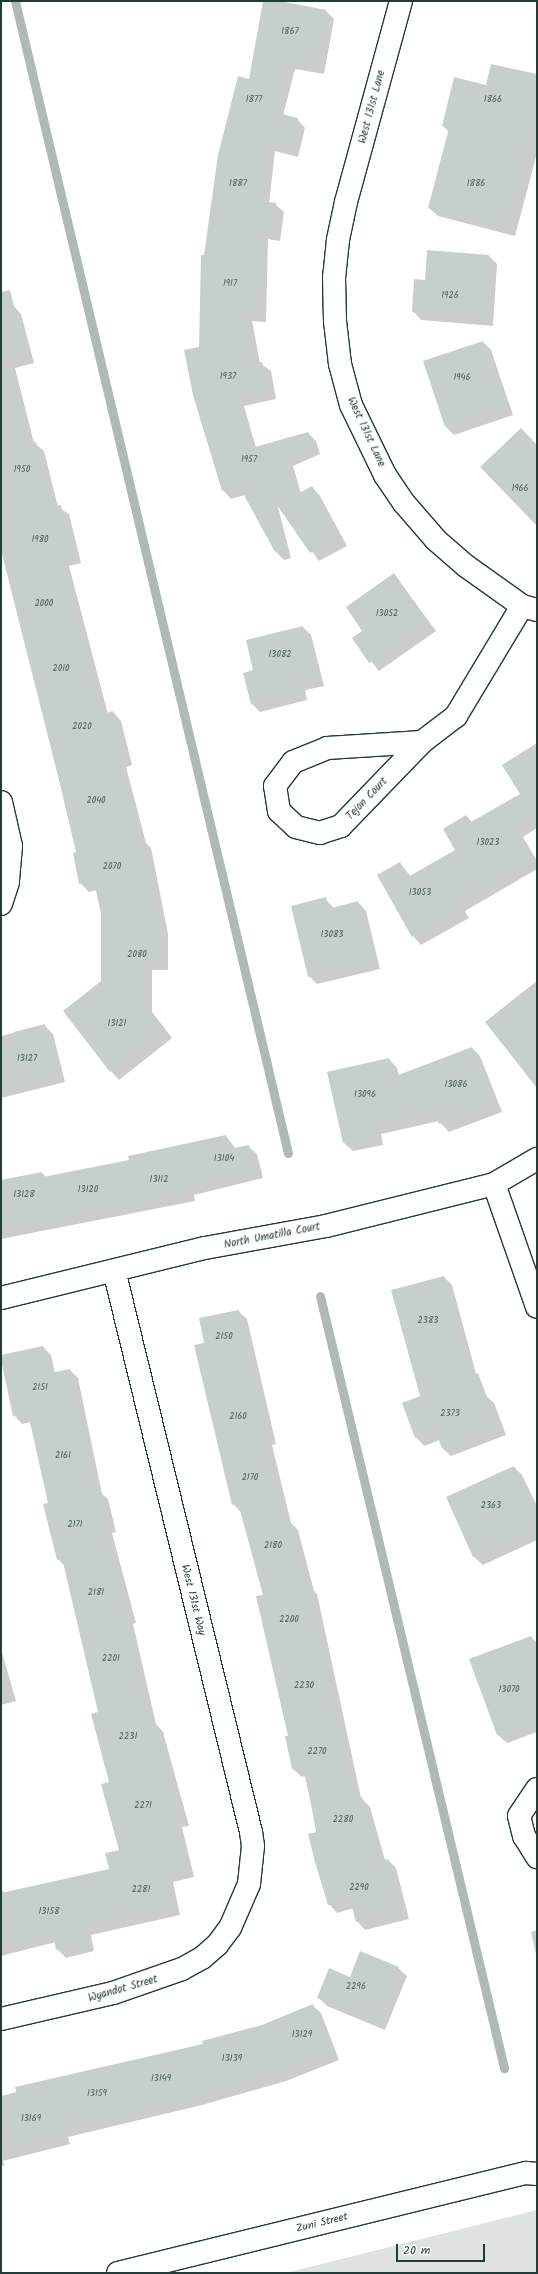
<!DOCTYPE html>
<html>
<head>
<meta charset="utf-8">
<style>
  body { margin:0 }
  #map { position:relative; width:538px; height:2274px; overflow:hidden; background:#fff; font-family:Kalam,sans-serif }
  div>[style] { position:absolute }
  .green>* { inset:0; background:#dee3e2 }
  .shadow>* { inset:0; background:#0003 }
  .stream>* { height:9px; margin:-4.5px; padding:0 4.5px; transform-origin:4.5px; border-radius:4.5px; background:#afbab7 }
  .building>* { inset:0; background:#c7cfcc }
  .roads { filter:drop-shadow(1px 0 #1f3d34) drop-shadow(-1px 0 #1f3d34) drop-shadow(0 1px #1f3d34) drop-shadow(0 -1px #1f3d34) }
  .minor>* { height:22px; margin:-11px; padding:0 11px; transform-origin:11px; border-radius:11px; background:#fff }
  .major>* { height:22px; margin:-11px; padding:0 11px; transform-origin:11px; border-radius:11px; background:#fff }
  span { translate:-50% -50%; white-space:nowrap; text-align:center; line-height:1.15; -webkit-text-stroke:4px #fff; paint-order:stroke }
  .number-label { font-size:9px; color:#49625a }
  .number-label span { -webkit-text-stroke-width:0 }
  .street-label { font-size:11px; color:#1f3d34 }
  .frame { position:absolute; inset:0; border:2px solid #1f3d34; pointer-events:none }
  .scale { position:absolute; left:396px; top:2244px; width:89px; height:18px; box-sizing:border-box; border:2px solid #1f3d34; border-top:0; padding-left:5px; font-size:12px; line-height:14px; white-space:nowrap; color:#1f3d34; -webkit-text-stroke:3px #fff; paint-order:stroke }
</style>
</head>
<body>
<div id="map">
  <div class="green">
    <div style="clip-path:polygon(537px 2210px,537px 2273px,286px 2273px)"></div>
  </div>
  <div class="shadow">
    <div style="clip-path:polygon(264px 1px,326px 11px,334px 19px,324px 74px,295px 69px,283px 116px,297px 119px,305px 128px,298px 157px,275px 151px,269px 203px,275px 204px,284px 212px,280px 241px,268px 239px,266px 322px,252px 321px,260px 363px,271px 371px,276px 399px,244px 406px,256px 448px,308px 433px,316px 441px,320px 454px,293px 466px,301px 493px,312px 487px,320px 496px,347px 546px,319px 561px,277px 503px,291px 558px,284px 560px,276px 552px,245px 495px,231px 499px,223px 490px,200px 348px,205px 256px,250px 80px)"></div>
    <div style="clip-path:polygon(537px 75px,537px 153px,515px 236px,438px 216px,429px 208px,449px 132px,443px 126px,487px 86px)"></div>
    <div style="clip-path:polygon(428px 251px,489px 256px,497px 264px,493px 326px,421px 320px,413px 311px,426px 281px)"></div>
    <div style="clip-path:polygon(13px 305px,21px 314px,34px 363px,15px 368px,34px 443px,44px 451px,58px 507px,69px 514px,81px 563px,69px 566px,108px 714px,113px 712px,121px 721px,132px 765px,126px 767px,146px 843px,151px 848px,168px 934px,168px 970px,152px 970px,152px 1012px,172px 1038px,119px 1080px,111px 1071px,102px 914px,97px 890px,89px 892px,80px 883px,77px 853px,1px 540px,1px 308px)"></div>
    <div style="clip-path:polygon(483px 342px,491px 350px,513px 415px,454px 435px,446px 427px)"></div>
    <div style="clip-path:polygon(394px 574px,436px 631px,379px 671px,353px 638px,363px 631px)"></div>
    <div style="clip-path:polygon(303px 627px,311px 635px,324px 686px,305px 690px,307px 700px,260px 712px,252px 704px,255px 671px)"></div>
    <div style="clip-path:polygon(537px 744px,537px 828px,523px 837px,537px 861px,537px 869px,465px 911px,469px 918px,421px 945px,413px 936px,400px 863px,411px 877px,457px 851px,466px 816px,473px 823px,522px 794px)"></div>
    <div style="clip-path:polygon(325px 899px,334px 908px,358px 902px,366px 911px,380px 969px,317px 984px,309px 976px)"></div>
    <div style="clip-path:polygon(44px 1025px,53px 1034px,65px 1082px,1px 1098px,1px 1036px)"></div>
    <div style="clip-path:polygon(472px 1048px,480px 1056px,502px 1112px,449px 1132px,439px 1121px,381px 1134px,383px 1145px,353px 1151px,344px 1143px,328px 1072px,389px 1059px,397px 1068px,399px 1076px)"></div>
    <div style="clip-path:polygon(226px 1136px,236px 1149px,248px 1146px,257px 1154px,263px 1178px,194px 1195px,195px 1201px,1px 1239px,1px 1181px,42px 1173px,47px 1178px,131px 1161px)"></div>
    <div style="clip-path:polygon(444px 1277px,452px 1285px,478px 1381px,485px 1395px,494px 1403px,506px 1435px,451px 1456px,442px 1448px,440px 1440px,424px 1446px,416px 1437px,421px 1396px)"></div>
    <div style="clip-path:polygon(238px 1311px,247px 1319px,276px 1444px,272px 1445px,291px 1523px,298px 1530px,314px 1591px,317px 1594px,361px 1798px,370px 1807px,385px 1860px,388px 1860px,396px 1868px,409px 1919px,365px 1930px,357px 1921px,354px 1908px,337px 1913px,329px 1904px,306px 1776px,302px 1777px,293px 1769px,286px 1737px,289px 1736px,264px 1595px,242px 1513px,233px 1504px,205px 1344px)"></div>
    <div style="clip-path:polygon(43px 1347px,51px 1355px,55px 1373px,70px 1370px,78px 1378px,102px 1494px,108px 1499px,116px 1532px,112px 1533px,136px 1623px,133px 1624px,156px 1724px,163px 1732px,189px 1826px,182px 1827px,194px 1877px,173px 1882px,180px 1915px,91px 1935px,94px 1951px,66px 1958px,57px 1949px,56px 1942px,1px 1956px,1px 1890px,5px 1893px,110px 1870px,120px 1851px,99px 1713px,65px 1566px,58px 1559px,49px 1503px,31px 1422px,22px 1424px,14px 1415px,1px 1356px)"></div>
    <div style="clip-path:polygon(514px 1467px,522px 1475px,537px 1506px,537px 1540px,483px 1565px,474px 1557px,447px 1498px)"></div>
    <div style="clip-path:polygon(531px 1637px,537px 1643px,537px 1732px,507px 1743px,498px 1735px,471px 1659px)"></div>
    <div style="clip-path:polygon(1px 1649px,16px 1701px,1px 1705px)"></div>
    <div style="clip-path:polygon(537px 1930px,537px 1959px,531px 1932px)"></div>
    <div style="clip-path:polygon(398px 1968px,407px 1976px,385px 2030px,327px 2006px,318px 1997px,350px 1978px)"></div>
    <div style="clip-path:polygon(312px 2005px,321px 2013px,339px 2060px,286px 2081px,202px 2105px,68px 2137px,70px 2144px,3px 2161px,4px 2166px,1px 2166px,1px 2096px,204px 2044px,262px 2026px)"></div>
  </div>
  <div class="stream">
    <div style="left:15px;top:1px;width:1184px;rotate:76.67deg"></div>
    <div style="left:320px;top:1296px;width:794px;rotate:76.59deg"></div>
  </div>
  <div class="building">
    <div style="clip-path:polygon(263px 1px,280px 1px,326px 10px,316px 67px,286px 61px,274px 112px,298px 118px,289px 149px,267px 143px,260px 201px,276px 203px,272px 233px,260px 231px,258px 314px,244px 313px,254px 364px,262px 362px,268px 391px,236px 398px,251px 448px,308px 432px,313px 445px,285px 458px,296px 495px,312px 486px,339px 537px,310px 553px,268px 492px,283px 549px,275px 552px,239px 486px,222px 491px,193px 395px,184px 350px,199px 347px,201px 255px,204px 255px,218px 155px,238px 76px,249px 79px)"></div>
    <div style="clip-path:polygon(491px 64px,537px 74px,537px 110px,507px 228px,428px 208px,449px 128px,442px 126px,454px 77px,486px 85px)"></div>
    <div style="clip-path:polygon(427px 250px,489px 255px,485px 318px,412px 312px,414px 279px,425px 280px)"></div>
    <div style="clip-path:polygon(10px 290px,26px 354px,1px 361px,1px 292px)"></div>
    <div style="clip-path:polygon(483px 341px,505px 407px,445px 427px,423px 361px)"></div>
    <div style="clip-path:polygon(10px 369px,28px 443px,36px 442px,53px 507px,61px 505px,73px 555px,61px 557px,103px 714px,113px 711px,124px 757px,118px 758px,139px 839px,142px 838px,160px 925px,160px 962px,144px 962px,144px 1003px,165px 1029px,110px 1072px,63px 1011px,101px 981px,101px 914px,94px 881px,79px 884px,73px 853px,76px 852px,61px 788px,1px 550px,1px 370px)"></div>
    <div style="clip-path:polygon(521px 428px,537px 445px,537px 526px,480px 467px)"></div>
    <div style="clip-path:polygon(394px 573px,428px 622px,369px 663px,352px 638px,362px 631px,346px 607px)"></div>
    <div style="clip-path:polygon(303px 626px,316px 677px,297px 682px,299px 692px,251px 704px,243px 673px,253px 670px,246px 640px)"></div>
    <div style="clip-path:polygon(537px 743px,537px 819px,535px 816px,515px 828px,533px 858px,458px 903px,461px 909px,412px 937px,377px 875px,400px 862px,408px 877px,455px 850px,443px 829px,466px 815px,471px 822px,520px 794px,502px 765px)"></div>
    <div style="clip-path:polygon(326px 897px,328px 909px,358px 901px,373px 960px,308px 977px,291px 906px)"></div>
    <div style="clip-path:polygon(537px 981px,537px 1088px,485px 1022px)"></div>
    <div style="clip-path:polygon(45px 1024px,57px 1074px,4px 1087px,1px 1073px,1px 1044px,17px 1040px,14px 1032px)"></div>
    <div style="clip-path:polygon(472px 1047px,494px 1103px,439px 1124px,435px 1112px,373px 1125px,375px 1137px,343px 1143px,327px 1072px,389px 1058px,393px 1077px)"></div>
    <div style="clip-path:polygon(226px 1135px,230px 1149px,249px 1145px,255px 1169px,186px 1186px,187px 1193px,5px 1229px,1px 1210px,1px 1180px,42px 1172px,43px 1177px,129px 1160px,128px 1156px)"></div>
    <div style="clip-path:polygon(444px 1276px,471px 1376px,478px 1373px,498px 1426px,442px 1448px,435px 1430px,415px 1438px,402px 1403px,420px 1396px,391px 1290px)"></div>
    <div style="clip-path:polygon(239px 1310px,268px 1436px,264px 1437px,284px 1522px,289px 1521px,307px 1585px,309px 1585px,355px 1799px,362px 1797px,380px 1861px,388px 1859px,402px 1910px,356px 1922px,350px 1899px,328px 1905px,315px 1862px,308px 1834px,317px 1832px,303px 1767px,292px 1769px,285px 1736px,288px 1736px,256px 1596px,263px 1595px,238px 1503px,232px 1505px,194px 1345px,204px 1343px,199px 1318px)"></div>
    <div style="clip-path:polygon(43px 1346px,49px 1373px,70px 1369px,96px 1491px,100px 1490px,108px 1524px,105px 1525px,128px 1615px,126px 1616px,150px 1724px,155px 1722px,181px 1817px,174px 1819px,186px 1869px,165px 1873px,172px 1906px,83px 1927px,86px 1943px,56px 1950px,53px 1933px,1px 1945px,1px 1893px,109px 1869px,105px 1853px,119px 1850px,101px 1784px,109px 1782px,91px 1714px,98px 1712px,62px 1558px,57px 1560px,43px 1504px,48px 1503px,28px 1413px,13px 1416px,1px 1360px,1px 1355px)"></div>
    <div style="clip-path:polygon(514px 1466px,537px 1514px,528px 1519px,533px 1530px,473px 1557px,446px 1497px)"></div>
    <div style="clip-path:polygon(531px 1636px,537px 1652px,537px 1721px,497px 1735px,469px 1659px)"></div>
    <div style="clip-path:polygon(360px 1951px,399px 1967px,377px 2022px,317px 1998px,329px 1968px,350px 1977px)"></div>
    <div style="clip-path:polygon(313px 2004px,332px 2051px,277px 2073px,194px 2097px,60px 2129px,62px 2135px,12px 2148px,1px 2099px,17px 2095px,15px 2087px,203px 2044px,202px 2041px,262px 2025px)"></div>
  </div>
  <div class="roads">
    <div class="minor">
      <div style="left:401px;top:1px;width:208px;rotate:105.3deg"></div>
      <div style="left:346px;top:202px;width:39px;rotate:102deg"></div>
      <div style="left:338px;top:240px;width:37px;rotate:96deg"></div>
      <div style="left:334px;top:277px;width:44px;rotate:88.7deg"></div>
      <div style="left:335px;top:321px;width:43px;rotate:83.4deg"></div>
      <div style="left:340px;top:364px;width:42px;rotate:75deg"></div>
      <div style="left:351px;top:405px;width:78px;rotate:64.1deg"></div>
      <div style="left:385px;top:475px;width:34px;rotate:56deg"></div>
      <div style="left:404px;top:503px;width:49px;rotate:49.1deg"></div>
      <div style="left:436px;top:540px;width:40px;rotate:41deg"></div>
      <div style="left:466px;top:566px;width:69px;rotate:35.5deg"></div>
      <div style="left:522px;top:606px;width:16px;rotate:15deg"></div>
      <div style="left:422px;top:742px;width:117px;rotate:134deg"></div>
      <div style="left:341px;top:826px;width:22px;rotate:162deg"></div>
      <div style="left:320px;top:833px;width:25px;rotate:-166deg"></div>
      <div style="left:296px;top:827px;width:23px;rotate:-137deg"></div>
      <div style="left:279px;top:811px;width:25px;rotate:-99deg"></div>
      <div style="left:275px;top:786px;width:30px;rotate:-53deg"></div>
      <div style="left:293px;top:762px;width:37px;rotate:-22deg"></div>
      <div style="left:327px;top:748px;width:95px;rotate:-3.6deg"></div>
      <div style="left:422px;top:742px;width:43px;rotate:-37.4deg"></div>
      <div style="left:456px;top:716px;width:128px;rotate:-59deg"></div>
      <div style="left:1px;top:802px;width:45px;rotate:77.2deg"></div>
      <div style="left:11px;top:846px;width:36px;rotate:95deg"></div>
      <div style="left:8px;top:882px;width:23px;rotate:108deg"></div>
      <div style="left:494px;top:1184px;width:130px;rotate:70.7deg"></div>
      <div style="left:1px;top:1298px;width:210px;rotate:-13.8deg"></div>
      <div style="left:205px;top:1248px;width:123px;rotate:-10.3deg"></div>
      <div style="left:326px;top:1226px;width:173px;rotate:-14deg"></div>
      <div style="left:494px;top:1184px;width:50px;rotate:-30.2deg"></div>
      <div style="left:537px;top:1789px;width:32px;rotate:124deg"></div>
      <div style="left:519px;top:1816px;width:21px;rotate:76deg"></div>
      <div style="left:524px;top:1836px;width:25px;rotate:58deg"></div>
      <div style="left:1px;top:2019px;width:115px;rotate:-13.1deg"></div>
      <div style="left:113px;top:1993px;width:73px;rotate:-19.2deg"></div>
      <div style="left:182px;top:1969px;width:23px;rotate:-29deg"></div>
      <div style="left:202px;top:1958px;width:20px;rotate:-41deg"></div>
      <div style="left:217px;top:1945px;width:21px;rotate:-53deg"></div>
      <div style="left:230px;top:1928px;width:48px;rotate:-66.6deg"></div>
      <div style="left:249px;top:1884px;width:38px;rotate:-84deg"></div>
      <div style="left:253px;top:1846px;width:14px;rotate:-98deg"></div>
      <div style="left:251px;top:1832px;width:578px;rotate:-103.7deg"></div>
    </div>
    <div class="major">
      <div style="left:118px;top:2273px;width:420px;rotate:-13.8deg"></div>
      <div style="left:526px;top:2173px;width:11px;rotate:5deg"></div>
    </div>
  </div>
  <div class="number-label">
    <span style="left:290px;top:32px">1867</span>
    <span style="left:254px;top:100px">1877</span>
    <span style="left:493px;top:100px">1866</span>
    <span style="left:238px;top:184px">1887</span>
    <span style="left:476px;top:184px">1886</span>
    <span style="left:230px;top:284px">1917</span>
    <span style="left:450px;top:296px">1926</span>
    <span style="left:228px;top:377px">1937</span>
    <span style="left:462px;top:378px">1946</span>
    <span style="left:249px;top:460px">1957</span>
    <span style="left:22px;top:470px">1950</span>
    <span style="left:520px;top:489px">1966</span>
    <span style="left:40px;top:540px">1980</span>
    <span style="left:44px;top:604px">2000</span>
    <span style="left:387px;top:614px">13052</span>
    <span style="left:280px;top:655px">13082</span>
    <span style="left:61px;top:669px">2010</span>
    <span style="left:82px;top:727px">2020</span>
    <span style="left:96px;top:801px">2040</span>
    <span style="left:488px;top:843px">13023</span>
    <span style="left:112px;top:867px">2070</span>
    <span style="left:420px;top:893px">13053</span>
    <span style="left:332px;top:935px">13083</span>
    <span style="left:137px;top:955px">2080</span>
    <span style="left:117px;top:1024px">13121</span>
    <span style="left:27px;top:1059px">13127</span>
    <span style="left:456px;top:1085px">13086</span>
    <span style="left:365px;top:1095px">13096</span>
    <span style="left:224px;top:1159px">13104</span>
    <span style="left:159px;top:1180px">13112</span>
    <span style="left:88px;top:1190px">13120</span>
    <span style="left:24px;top:1195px">13128</span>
    <span style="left:428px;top:1321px">2383</span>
    <span style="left:224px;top:1337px">2150</span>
    <span style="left:40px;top:1388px">2151</span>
    <span style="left:450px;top:1414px">2373</span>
    <span style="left:238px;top:1417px">2160</span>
    <span style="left:63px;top:1456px">2161</span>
    <span style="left:250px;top:1478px">2170</span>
    <span style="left:491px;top:1506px">2363</span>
    <span style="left:75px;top:1525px">2171</span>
    <span style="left:273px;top:1546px">2180</span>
    <span style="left:96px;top:1593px">2181</span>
    <span style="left:289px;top:1620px">2200</span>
    <span style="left:111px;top:1659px">2201</span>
    <span style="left:304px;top:1686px">2230</span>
    <span style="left:509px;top:1690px">13070</span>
    <span style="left:128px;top:1737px">2231</span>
    <span style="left:317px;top:1752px">2270</span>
    <span style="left:143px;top:1806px">2271</span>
    <span style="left:343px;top:1820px">2280</span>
    <span style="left:359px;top:1888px">2290</span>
    <span style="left:141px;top:1890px">2281</span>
    <span style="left:49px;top:1912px">13158</span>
    <span style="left:356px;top:1987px">2296</span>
    <span style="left:302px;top:2035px">13129</span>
    <span style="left:232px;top:2059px">13139</span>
    <span style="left:161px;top:2079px">13149</span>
    <span style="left:97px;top:2094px">13159</span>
    <span style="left:31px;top:2119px">13169</span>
  </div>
  <div class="street-label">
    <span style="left:372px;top:107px;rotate:-75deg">West 131st Lane</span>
    <span style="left:366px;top:432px;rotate:65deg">West 131st Lane</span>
    <span style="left:367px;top:799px;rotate:-46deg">Tejon Court</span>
    <span style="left:272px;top:1236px;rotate:-11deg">North Umatilla Court</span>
    <span style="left:193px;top:1600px;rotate:76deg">West 131st Way</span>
    <span style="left:123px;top:1989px;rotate:-16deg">Wyandot Street</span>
    <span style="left:322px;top:2223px;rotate:-14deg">Zuni Street</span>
  </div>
  <div class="frame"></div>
  <div class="scale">20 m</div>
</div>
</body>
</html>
